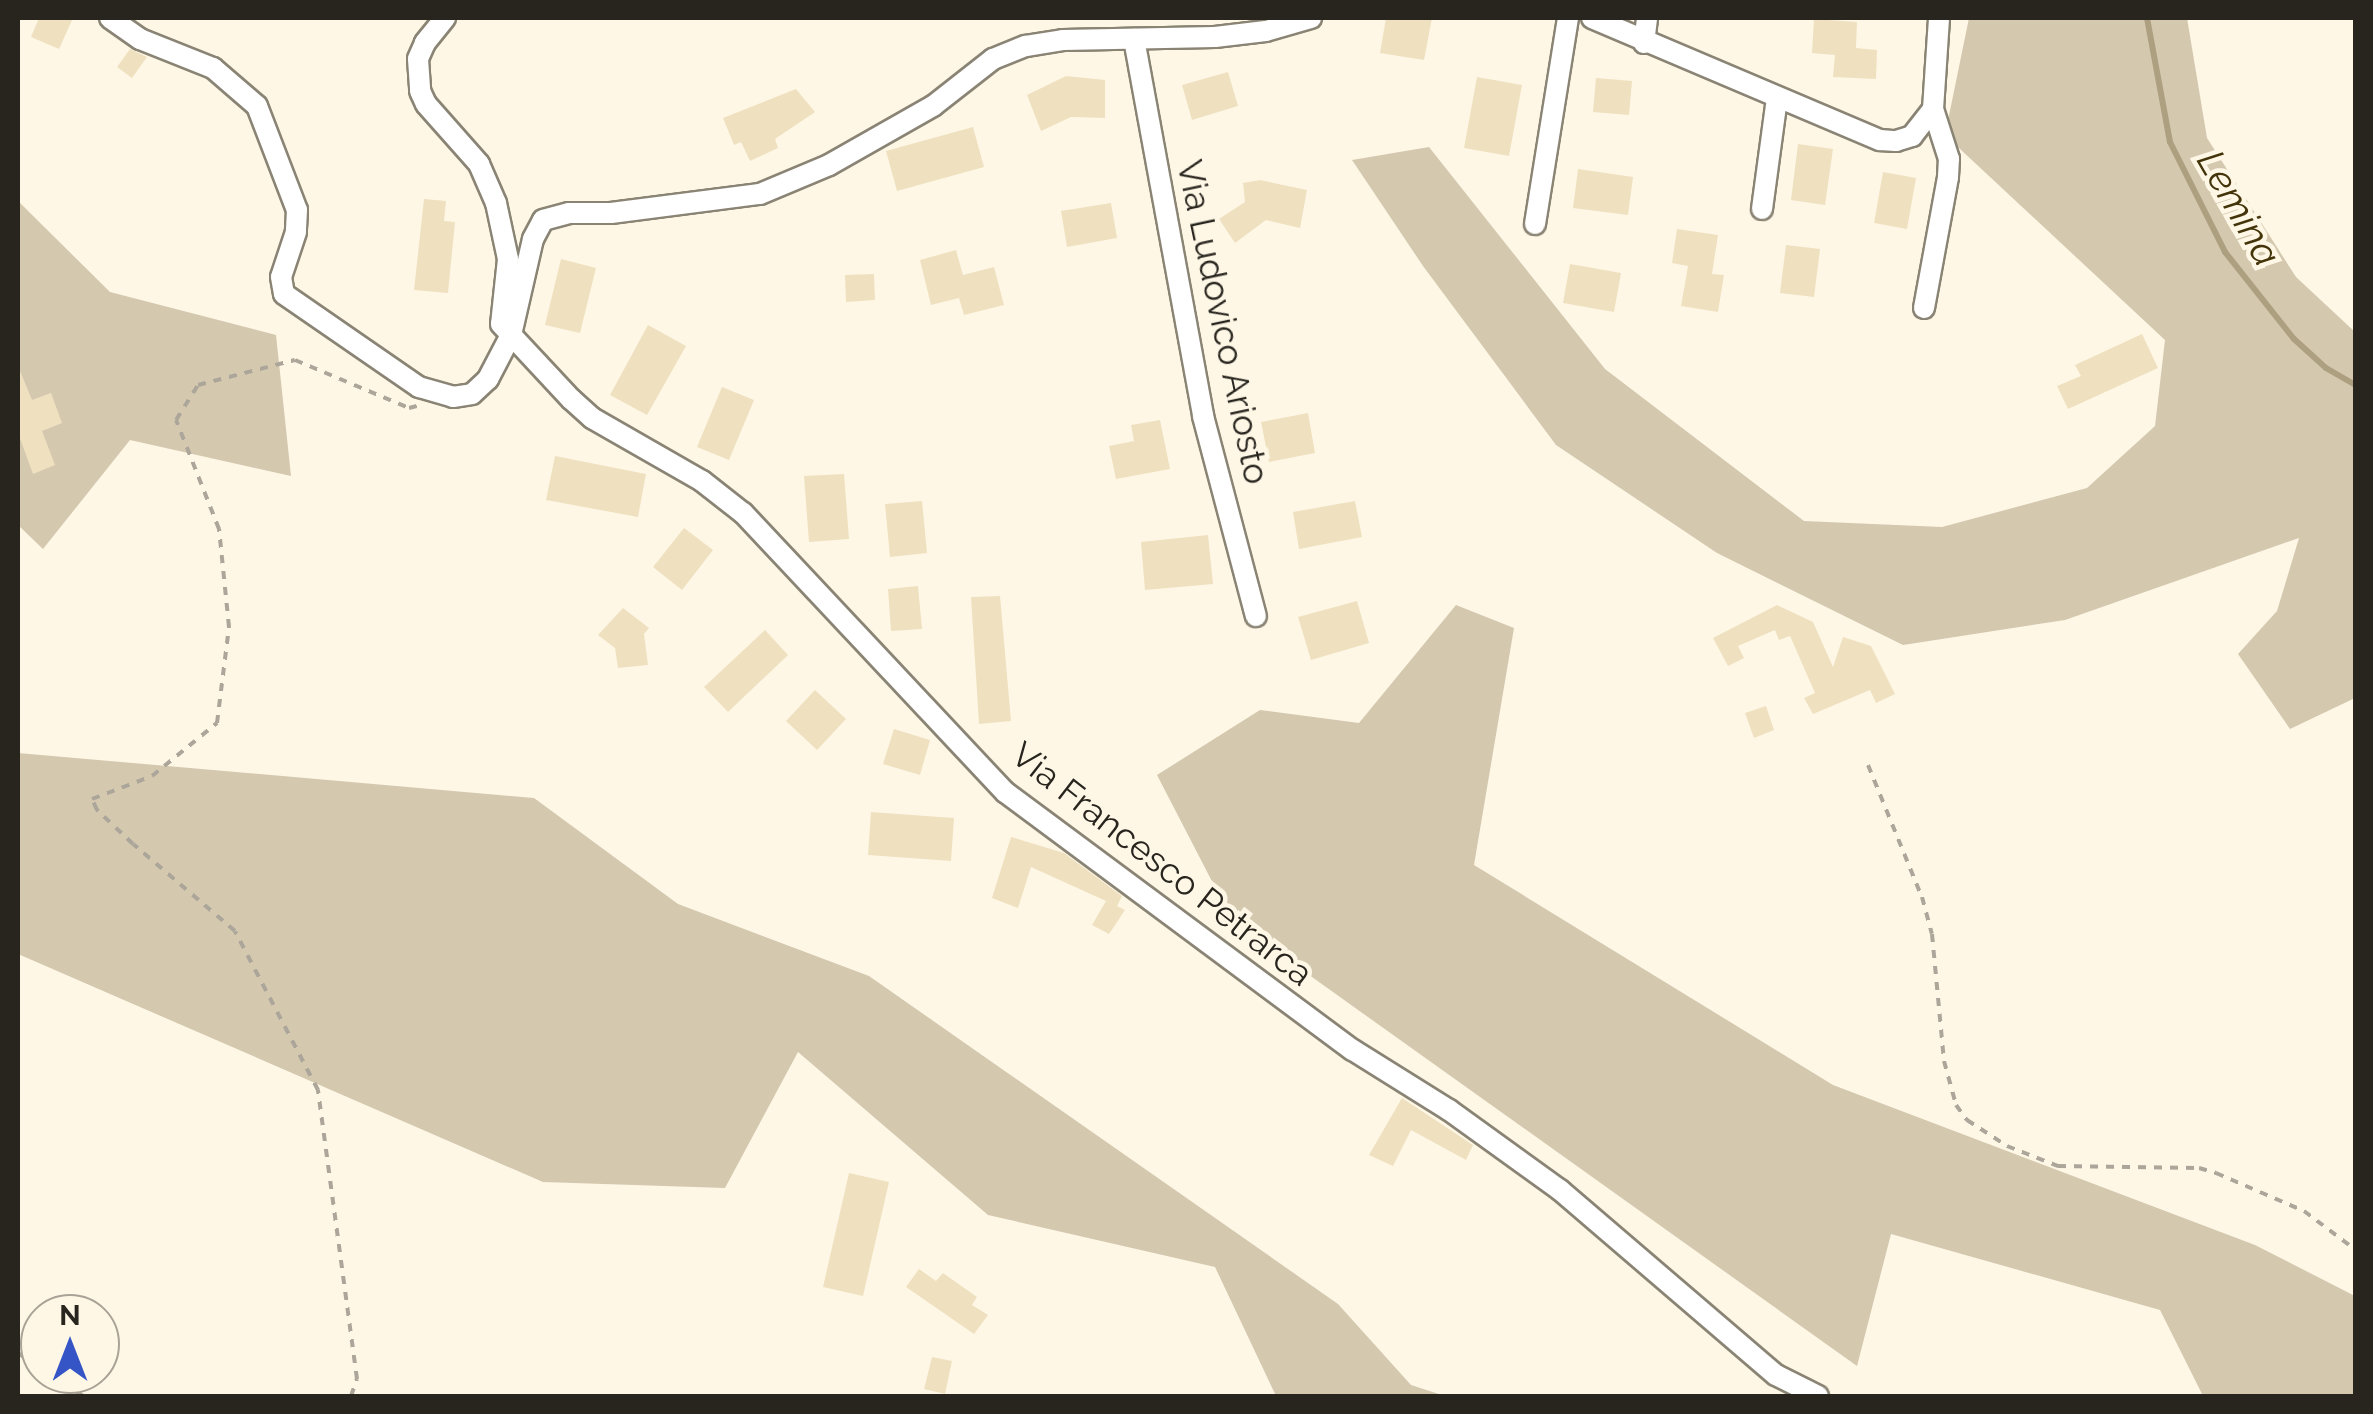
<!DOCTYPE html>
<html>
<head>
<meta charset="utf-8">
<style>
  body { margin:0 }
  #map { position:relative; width:2373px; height:1414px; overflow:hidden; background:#fef7e6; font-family:Raleway,sans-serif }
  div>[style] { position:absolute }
  .green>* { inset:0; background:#d4c8af }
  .stream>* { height:6px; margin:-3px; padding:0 3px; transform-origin:3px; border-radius:3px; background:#ada080 }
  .building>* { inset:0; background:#efe1c0 }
  .path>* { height:4px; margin-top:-2px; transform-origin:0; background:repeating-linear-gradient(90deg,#aca69a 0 8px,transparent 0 16px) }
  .roads { filter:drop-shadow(2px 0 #8a8475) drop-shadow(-2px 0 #8a8475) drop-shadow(0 2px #8a8475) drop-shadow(0 -2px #8a8475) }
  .minor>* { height:20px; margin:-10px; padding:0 10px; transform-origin:10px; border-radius:10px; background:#fff }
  span { translate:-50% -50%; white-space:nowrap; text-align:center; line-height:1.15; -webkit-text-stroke:9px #fef7e6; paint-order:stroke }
  .street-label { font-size:35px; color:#28251f }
  .water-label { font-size:38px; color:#433409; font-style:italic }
  .frame { position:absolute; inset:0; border:20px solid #28251f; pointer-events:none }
  .north { position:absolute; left:20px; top:1294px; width:100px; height:100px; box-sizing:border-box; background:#fef7e6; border:2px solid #a8a396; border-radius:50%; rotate:0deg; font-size:28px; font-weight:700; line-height:40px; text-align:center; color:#28251f }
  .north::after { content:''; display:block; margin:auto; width:35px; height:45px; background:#3555c6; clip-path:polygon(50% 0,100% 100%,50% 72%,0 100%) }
</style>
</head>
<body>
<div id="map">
  <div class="green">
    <div style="clip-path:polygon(1969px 18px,2187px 18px,2207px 138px,2296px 277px,2355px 332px,2355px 698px,2290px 729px,2238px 654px,2277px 611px,2299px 538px,2065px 620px,1903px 645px,1717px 553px,1556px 445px,1423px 266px,1352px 160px,1429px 147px,1605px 369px,1804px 521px,1942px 527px,2087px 488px,2155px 426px,2165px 340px,1945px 135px)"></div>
    <div style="clip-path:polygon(18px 201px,110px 292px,276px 335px,291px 476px,130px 440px,43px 549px,18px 525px)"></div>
    <div style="clip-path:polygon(1456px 605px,1514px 628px,1474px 865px,1833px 1085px,2255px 1245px,2355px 1296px,2355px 1396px,2203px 1396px,2160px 1310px,1891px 1234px,1857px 1366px,1232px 920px,1157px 775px,1260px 710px,1359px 723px)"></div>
    <div style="clip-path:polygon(18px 753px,534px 798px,678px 904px,869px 976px,1338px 1304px,1411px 1385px,1445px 1396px,1276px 1396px,1215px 1267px,988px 1215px,798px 1052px,725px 1188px,543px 1182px,18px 954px)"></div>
  </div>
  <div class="stream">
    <div style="left:2147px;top:18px;width:126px;rotate:79.5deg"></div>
    <div style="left:2170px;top:142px;width:123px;rotate:63.4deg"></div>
    <div style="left:2225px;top:252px;width:111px;rotate:51.6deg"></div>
    <div style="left:2294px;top:339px;width:43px;rotate:42.2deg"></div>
    <div style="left:2326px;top:368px;width:34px;rotate:30deg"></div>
  </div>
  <div class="building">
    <div style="clip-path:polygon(39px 18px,73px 18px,59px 49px,31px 37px)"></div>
    <div style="clip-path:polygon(1386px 18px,1432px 18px,1424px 60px,1380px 53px)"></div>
    <div style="clip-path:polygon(1814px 19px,1857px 22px,1856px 48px,1877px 50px,1876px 79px,1833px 77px,1835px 55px,1812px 53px)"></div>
    <div style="clip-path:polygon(130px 49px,147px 57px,132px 78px,117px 67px)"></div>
    <div style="clip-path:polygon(1228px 72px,1238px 106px,1192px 120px,1182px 85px)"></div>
    <div style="clip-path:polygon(1066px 76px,1105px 80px,1105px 118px,1071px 117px,1041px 131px,1027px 95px)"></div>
    <div style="clip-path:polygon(1477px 77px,1522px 85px,1509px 156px,1464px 148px)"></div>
    <div style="clip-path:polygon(1596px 78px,1632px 81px,1629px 115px,1593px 112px)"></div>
    <div style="clip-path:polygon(796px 89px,815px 112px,775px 139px,778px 148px,750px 161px,741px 142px,734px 145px,723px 118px)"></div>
    <div style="clip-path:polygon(973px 127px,984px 167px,897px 191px,886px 151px)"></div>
    <div style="clip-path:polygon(1798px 144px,1833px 149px,1825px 205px,1791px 200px)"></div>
    <div style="clip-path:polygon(1578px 169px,1633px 177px,1628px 215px,1573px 208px)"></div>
    <div style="clip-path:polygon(1883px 172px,1916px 178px,1907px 229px,1874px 223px)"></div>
    <div style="clip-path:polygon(1260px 180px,1307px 190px,1300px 228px,1266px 220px,1235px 243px,1219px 219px,1245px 202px,1243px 183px)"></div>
    <div style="clip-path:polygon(424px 199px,446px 201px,444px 221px,455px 222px,448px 293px,414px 290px)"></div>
    <div style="clip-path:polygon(1111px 203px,1117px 238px,1067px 247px,1061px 211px)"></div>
    <div style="clip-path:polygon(1677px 229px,1718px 235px,1712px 274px,1724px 275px,1718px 312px,1681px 306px,1688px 266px,1672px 263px)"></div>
    <div style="clip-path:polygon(1786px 245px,1820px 249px,1814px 297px,1780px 293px)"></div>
    <div style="clip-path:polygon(956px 250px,963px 275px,994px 267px,1004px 305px,964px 315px,959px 298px,931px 305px,920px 260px)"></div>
    <div style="clip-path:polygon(561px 259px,596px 268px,580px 333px,545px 325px)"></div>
    <div style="clip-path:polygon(1570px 264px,1621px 273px,1614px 312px,1563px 303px)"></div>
    <div style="clip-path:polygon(874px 274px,875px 300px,846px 302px,845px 275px)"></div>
    <div style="clip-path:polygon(648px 325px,686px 346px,647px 415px,610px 395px)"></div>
    <div style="clip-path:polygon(2142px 334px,2158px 368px,2068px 409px,2057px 386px,2081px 376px,2075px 365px)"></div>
    <div style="clip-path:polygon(18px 366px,32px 400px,51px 393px,62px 423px,42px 431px,55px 465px,33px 474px,18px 433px)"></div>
    <div style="clip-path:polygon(722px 387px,754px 400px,729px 460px,697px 447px)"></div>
    <div style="clip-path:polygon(1308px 413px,1315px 453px,1269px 462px,1261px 422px)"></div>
    <div style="clip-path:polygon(1160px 420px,1170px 469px,1116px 479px,1109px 446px,1134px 441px,1131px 425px)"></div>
    <div style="clip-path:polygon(555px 456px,646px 474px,638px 517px,546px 500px)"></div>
    <div style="clip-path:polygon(844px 474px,849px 539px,809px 542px,804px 476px)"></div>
    <div style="clip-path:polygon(922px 501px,927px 553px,890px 557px,885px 504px)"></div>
    <div style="clip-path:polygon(1355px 501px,1362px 537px,1299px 549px,1293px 512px)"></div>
    <div style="clip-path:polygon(684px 528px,713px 550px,682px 590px,653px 567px)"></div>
    <div style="clip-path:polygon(1208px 535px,1213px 584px,1145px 590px,1141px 542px)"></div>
    <div style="clip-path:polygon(918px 586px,922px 629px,891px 631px,888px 589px)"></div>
    <div style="clip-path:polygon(1000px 596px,1011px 721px,979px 724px,971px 597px)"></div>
    <div style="clip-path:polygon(1357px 601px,1369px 643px,1311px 660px,1298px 617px)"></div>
    <div style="clip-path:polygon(1777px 605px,1813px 622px,1833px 667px,1843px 637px,1871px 646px,1895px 694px,1876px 703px,1870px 690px,1813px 714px,1804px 698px,1815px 693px,1790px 636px,1779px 640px,1775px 630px,1738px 646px,1744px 658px,1728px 666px,1713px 638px)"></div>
    <div style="clip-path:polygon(623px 608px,649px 628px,644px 634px,648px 665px,618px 668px,615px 648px,598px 635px)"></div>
    <div style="clip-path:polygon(765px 630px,788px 655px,728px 712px,704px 687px)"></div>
    <div style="clip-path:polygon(815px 690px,846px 719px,817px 750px,786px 721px)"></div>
    <div style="clip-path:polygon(1766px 706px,1774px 730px,1754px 738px,1745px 713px)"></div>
    <div style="clip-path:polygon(894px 729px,930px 740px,920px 775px,883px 764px)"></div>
    <div style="clip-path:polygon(871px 812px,954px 818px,951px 861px,868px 855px)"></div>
    <div style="clip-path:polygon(1011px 837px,1064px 853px,1122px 896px,1117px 906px,1125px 910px,1109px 934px,1092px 925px,1106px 901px,1031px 867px,1018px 908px,992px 898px)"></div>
    <div style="clip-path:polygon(1402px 1098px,1473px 1145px,1466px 1160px,1411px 1130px,1393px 1166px,1369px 1155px)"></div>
    <div style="clip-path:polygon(849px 1173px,889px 1182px,863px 1296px,823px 1287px)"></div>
    <div style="clip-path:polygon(919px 1269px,936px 1281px,943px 1273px,977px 1297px,972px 1305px,988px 1315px,974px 1334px,906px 1287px)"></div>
    <div style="clip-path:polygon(932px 1357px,952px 1361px,945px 1394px,924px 1389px)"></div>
  </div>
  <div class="path">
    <div style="left:1868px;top:765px;width:143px;rotate:67.8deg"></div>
    <div style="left:1922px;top:897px;width:38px;rotate:75deg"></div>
    <div style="left:1932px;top:934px;width:128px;rotate:84.6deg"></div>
    <div style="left:1944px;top:1061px;width:46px;rotate:74.7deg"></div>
    <div style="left:1956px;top:1105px;width:19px;rotate:54deg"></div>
    <div style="left:1967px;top:1120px;width:48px;rotate:33deg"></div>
    <div style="left:2007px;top:1146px;width:55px;rotate:21.4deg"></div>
    <div style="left:2058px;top:1166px;width:141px;rotate:0.8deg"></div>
    <div style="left:2199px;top:1168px;width:18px;rotate:16deg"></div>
    <div style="left:2216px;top:1173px;width:96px;rotate:23.4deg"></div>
    <div style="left:2304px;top:1211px;width:65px;rotate:36.9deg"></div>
    <div style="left:18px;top:1353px;width:27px;rotate:34deg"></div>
    <div style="left:49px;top:1374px;width:40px;rotate:32.9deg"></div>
    <div style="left:351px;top:1396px;width:18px;rotate:-71deg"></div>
    <div style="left:357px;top:1379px;width:292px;rotate:-97.7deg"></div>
    <div style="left:318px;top:1090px;width:179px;rotate:-117.6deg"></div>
    <div style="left:235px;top:931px;width:134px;rotate:-139.5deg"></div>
    <div style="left:133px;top:844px;width:50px;rotate:-136.6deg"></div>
    <div style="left:97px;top:810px;width:12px;rotate:-114deg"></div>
    <div style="left:92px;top:799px;width:64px;rotate:-21deg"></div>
    <div style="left:152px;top:776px;width:84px;rotate:-39.2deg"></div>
    <div style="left:217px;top:723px;width:97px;rotate:-82.9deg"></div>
    <div style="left:229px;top:627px;width:99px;rotate:-95.8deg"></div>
    <div style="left:219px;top:529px;width:117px;rotate:-111.5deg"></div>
    <div style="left:176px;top:420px;width:41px;rotate:-57.8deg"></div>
    <div style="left:198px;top:385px;width:100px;rotate:-14.5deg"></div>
    <div style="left:295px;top:360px;width:124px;rotate:22.8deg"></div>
    <div style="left:409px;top:408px;width:8px;rotate:-14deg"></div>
  </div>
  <div class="roads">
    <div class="minor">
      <div style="left:110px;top:18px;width:37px;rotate:35deg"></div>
      <div style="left:140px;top:39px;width:79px;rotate:21.7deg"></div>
      <div style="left:213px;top:68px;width:58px;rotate:40.8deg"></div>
      <div style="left:257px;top:106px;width:111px;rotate:69deg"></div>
      <div style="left:297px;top:210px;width:22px;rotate:93deg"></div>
      <div style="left:296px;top:232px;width:47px;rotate:108.4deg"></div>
      <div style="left:281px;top:277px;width:17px;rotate:80deg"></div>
      <div style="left:284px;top:294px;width:164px;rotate:34.6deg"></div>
      <div style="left:419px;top:387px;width:35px;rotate:16deg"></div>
      <div style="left:453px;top:397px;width:19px;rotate:-9deg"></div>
      <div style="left:472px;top:394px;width:22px;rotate:-43deg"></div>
      <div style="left:488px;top:379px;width:50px;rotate:-62.4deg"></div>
      <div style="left:511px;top:335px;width:98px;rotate:-77.1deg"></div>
      <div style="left:533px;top:239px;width:21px;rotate:-62deg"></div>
      <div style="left:543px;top:220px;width:27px;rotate:-15deg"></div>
      <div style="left:569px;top:213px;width:42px"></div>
      <div style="left:611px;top:213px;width:150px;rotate:-7.3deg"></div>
      <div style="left:760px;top:194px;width:75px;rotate:-22.8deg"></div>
      <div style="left:829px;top:165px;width:120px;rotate:-29.6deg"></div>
      <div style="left:933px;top:106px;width:76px;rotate:-38.1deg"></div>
      <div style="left:993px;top:59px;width:35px;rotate:-22deg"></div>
      <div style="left:1026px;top:46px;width:37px;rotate:-9deg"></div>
      <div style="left:1063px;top:40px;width:152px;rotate:-1.1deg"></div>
      <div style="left:1215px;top:37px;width:51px;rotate:-6.7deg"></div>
      <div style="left:1266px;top:31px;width:47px;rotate:-16.1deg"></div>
      <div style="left:445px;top:18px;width:32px;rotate:129deg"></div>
      <div style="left:425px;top:43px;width:17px;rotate:114deg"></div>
      <div style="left:418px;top:59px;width:32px;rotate:86deg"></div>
      <div style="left:420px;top:91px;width:14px;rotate:65deg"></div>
      <div style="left:426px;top:104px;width:80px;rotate:48.5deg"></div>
      <div style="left:479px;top:164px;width:43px;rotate:66.4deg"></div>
      <div style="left:496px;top:203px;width:57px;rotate:77.9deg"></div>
      <div style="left:508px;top:259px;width:65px;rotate:96.1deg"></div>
      <div style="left:501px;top:324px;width:103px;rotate:47deg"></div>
      <div style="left:571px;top:399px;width:28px;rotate:42deg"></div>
      <div style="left:592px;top:418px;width:127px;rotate:29.8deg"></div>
      <div style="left:702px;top:481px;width:52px;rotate:38deg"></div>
      <div style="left:743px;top:513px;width:383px;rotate:46.8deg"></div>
      <div style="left:1005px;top:792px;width:433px;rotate:36.6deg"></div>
      <div style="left:1353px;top:1050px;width:113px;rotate:32deg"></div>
      <div style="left:1449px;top:1110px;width:137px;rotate:35.8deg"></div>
      <div style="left:1560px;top:1190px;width:284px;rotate:40.6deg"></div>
      <div style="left:1776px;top:1375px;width:47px;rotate:26.6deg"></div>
      <div style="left:1592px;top:18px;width:313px;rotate:23deg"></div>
      <div style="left:1880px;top:140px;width:16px;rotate:4deg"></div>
      <div style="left:1896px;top:141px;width:17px;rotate:-17deg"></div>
      <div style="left:1912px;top:136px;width:34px;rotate:-52deg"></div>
      <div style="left:1933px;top:109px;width:91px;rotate:-86.2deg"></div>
      <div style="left:1134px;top:39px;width:383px;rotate:79.6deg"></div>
      <div style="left:1203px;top:416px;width:207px;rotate:75.2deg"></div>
      <div style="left:1644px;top:43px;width:25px;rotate:-83deg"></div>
      <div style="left:1762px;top:209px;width:112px;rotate:-82.3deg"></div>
      <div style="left:1535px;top:224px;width:209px;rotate:-80.9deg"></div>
      <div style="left:1924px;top:308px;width:133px;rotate:-79.6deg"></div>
      <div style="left:1948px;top:177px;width:18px;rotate:-87deg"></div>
      <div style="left:1949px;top:159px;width:52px;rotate:-107.7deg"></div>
    </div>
  </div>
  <div class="street-label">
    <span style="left:1223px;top:322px;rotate:78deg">Via Ludovico Ariosto</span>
    <span style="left:1162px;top:864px;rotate:38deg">Via Francesco Petrarca</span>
  </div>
  <div class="water-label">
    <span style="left:2239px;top:208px;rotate:60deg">Lemina</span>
  </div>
  <div class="frame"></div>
  <div class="north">N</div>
</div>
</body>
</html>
